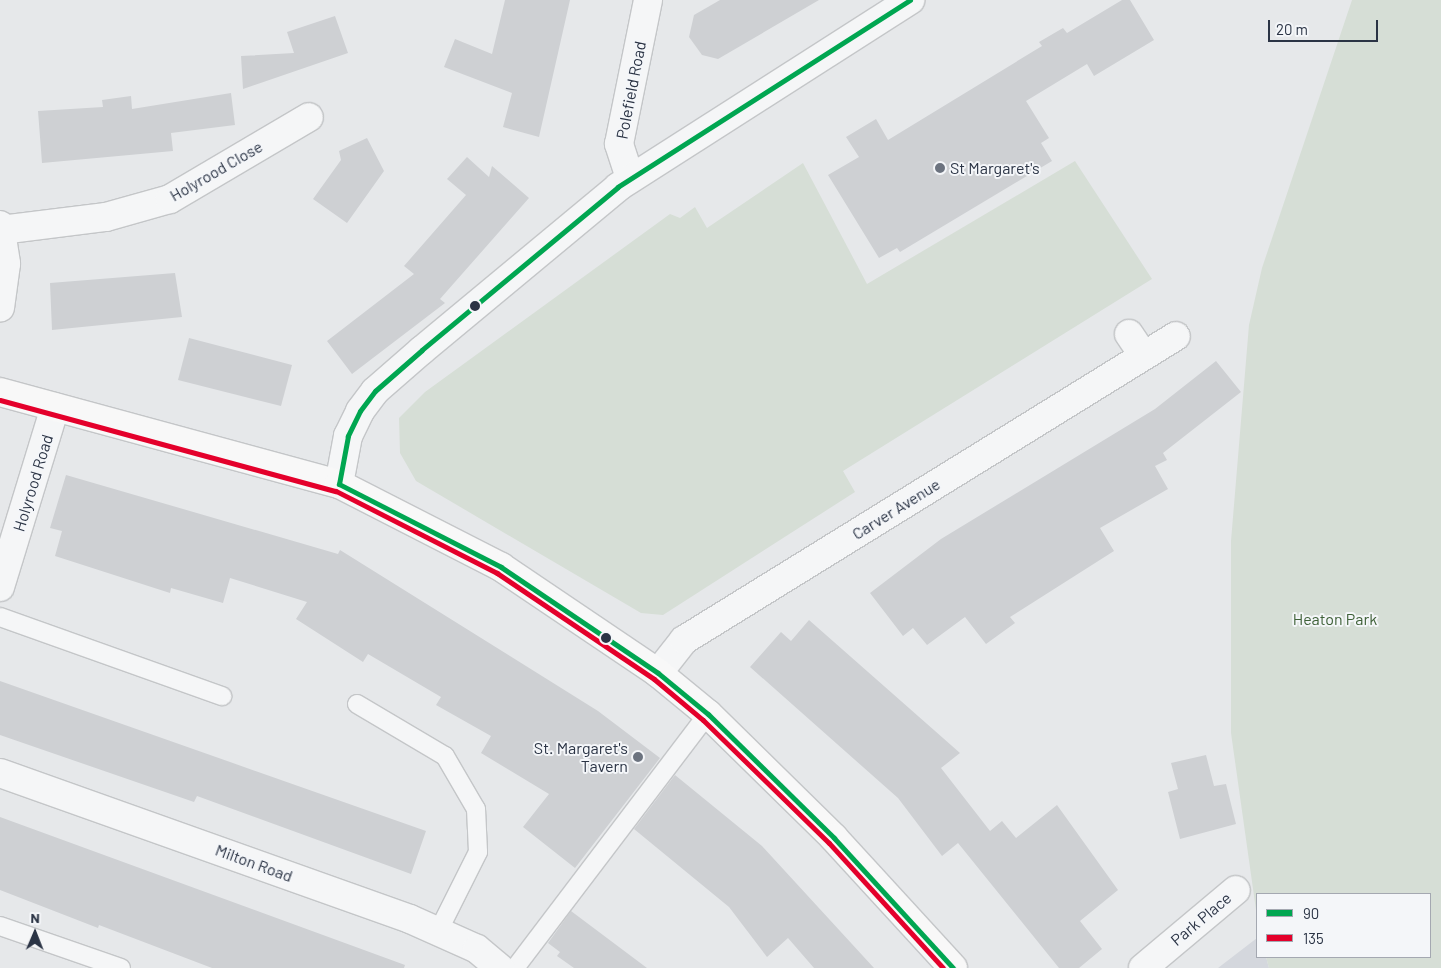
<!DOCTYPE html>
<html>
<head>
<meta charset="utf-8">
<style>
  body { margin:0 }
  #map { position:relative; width:1441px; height:968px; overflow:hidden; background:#e6e8ea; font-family:Barlow,sans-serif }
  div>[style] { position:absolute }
  .built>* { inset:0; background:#d4d7dd }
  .green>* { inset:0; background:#d6ded6 }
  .building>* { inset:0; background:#ced0d3 }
  .roads { filter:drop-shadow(1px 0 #c4c6c8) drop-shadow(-1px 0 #c4c6c8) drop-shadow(0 1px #c4c6c8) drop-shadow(0 -1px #c4c6c8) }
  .service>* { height:18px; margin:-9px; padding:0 9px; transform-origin:9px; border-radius:9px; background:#f5f6f7 }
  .minor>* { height:28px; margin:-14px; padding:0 14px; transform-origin:14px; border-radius:14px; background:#f5f6f7 }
  .primary>* { height:28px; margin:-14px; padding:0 14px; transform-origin:14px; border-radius:14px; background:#f8f8f8 }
  .bus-1>* { height:5px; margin:-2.5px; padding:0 2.5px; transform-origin:2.5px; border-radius:2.5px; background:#00a651 }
  .bus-2>* { height:5px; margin:-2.5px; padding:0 2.5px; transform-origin:2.5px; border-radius:2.5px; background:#e4002b }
  .dots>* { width:14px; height:14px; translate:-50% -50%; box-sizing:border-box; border:2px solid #f4f6f9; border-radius:50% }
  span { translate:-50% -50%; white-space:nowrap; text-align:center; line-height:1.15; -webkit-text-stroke:4px #f4f6f9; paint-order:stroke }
  .street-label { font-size:16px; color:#2b3445 }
  .poi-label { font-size:16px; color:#2b3445 }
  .left { translate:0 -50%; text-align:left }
  .right { translate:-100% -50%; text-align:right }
  .park-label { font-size:16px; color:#3f6138 }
  .legend { position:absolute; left:1256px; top:893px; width:175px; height:65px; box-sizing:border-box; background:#f4f6f9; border:1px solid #a4a8b1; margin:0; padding:6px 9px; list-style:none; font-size:15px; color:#2b3445 }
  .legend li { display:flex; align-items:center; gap:10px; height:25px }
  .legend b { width:25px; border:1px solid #a4a8b1 }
  .north { position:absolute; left:10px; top:908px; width:50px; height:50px; -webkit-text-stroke:4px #f4f6f9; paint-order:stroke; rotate:1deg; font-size:14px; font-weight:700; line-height:20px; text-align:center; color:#2b3445 }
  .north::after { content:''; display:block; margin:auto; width:18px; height:22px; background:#2b3445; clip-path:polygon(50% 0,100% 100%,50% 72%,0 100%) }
  .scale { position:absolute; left:1268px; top:20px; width:110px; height:22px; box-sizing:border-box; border:2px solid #2b3445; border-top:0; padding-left:6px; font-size:15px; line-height:18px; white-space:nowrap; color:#2b3445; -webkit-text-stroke:4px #f4f6f9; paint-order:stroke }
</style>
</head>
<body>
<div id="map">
  <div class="built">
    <div style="clip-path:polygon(1257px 938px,1257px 957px,1266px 957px,1269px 968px,1218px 968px)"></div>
  </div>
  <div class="green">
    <div style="clip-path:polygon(1352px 0,1441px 0,1441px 968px,1269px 968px,1266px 957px,1430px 957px,1430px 894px,1257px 894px,1257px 917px,1231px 733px,1231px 541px,1249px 325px,1262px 268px)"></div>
    <div style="clip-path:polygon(1075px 161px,1152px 279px,843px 471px,855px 492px,663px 615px,641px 613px,416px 481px,400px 453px,399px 418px,425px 392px,670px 214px,680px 218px,695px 207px,707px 228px,803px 163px,867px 284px)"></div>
  </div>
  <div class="building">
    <div style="clip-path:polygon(505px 0,570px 0,539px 137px,503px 127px,512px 93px,444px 67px,455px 39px,492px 54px)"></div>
    <div style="clip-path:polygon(720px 0,819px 0,718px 59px,702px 55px,689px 37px,694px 15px)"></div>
    <div style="clip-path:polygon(1122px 0,1130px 0,1154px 40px,1094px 76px,1087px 64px,1026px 101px,1049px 138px,1041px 143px,1052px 161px,900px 252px,897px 248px,879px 258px,828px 175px,859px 157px,846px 137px,876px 119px,888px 140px,1042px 46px,1039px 42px,1063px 28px,1067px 33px)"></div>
    <div style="clip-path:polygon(335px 16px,348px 53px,243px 89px,241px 56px,294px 53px,287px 32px)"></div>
    <div style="clip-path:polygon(231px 93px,235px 125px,171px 133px,173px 151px,42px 163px,38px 111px,103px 107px,102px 100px,131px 96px,132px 109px)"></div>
    <div style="clip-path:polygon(367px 138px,384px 171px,347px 223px,313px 199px,341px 160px,339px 151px)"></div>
    <div style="clip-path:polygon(467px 157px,489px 177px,492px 166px,529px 198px,440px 299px,445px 303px,352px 374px,327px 341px,414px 274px,404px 266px,466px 195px,447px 179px)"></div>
    <div style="clip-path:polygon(175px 273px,182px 317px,52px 330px,50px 283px)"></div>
    <div style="clip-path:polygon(189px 338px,292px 365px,281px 406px,178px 380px)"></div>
    <div style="clip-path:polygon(1216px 361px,1241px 392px,1163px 453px,1167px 460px,1155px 466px,1168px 489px,1100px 528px,1114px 551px,1010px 617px,1015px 623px,986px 644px,965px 617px,927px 645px,913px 628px,903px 636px,870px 593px,941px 539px,1155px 409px)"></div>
    <div style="clip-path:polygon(66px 475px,338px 554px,340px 550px,598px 711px,660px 758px,575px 868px,523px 827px,549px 794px,481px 753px,491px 736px,436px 705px,441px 697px,368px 654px,363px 662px,296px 619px,307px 602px,230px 578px,223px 603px,171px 588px,170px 593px,55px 556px,62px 531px,50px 528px)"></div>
    <div style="clip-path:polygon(809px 620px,960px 753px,941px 768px,990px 831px,1002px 821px,1016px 838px,1057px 805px,1118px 890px,1080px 921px,1102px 949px,1079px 968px,1059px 968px,958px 843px,942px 856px,898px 798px,750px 667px,781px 632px,791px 641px)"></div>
    <div style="clip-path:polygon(0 681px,426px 831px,411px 874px,197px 796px,194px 802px,0 735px)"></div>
    <div style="clip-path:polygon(1206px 755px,1214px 786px,1226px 784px,1236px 824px,1180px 839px,1168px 792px,1178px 789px,1171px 763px)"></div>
    <div style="clip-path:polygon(675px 775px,762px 846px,874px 968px,814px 968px,788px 938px,767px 957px,729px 907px,634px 829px)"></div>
    <div style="clip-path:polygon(0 817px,405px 965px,404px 968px,212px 968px,99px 925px,98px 928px,0 890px)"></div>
    <div style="clip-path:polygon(571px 911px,647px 968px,574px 968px,557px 956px,560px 952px,548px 943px)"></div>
  </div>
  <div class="roads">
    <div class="service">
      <div style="left:0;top:617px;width:236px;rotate:19.6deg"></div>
      <div style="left:357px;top:704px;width:102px;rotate:30.6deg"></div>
      <div style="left:445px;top:756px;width:61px;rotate:59.7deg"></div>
      <div style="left:476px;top:809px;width:43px;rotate:87.3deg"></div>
      <div style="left:478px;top:852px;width:89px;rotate:116.6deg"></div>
      <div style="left:0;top:926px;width:128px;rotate:19.1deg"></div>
      <div style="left:515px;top:968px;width:319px;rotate:-52.8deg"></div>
    </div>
    <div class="minor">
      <div style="left:630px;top:178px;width:36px;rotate:-108deg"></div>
      <div style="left:619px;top:144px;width:147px;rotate:-78.6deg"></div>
      <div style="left:0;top:225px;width:39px;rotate:81deg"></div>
      <div style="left:6px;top:264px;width:44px;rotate:97.8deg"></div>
      <div style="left:1px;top:230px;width:106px;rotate:-7.1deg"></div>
      <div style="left:106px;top:217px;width:66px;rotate:-15.7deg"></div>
      <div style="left:170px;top:199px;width:161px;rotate:-30.5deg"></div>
      <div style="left:1129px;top:334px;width:25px;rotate:56deg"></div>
      <div style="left:339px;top:484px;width:49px;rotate:-79.4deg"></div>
      <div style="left:348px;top:436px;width:28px;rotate:-64deg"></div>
      <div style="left:360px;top:411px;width:25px;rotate:-53deg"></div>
      <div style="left:375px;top:391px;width:62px;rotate:-41.1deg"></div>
      <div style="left:422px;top:350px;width:255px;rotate:-39.7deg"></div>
      <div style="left:618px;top:187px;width:347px;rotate:-32.6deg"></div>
      <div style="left:0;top:587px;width:188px;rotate:-73deg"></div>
      <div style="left:658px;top:673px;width:42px;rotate:-51.8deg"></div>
      <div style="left:684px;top:640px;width:578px;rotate:-31.71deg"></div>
      <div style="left:0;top:773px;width:435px;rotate:19.6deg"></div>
      <div style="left:410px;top:919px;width:73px;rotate:24.1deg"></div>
      <div style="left:477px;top:949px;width:30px;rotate:40deg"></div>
      <div style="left:1143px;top:968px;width:121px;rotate:-40deg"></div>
    </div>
    <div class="primary">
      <div style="left:0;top:392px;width:351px;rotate:15.2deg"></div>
      <div style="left:339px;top:484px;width:182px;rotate:27.1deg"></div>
      <div style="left:501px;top:567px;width:189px;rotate:34deg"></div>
      <div style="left:658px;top:673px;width:65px;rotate:39.4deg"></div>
      <div style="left:708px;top:714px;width:177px;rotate:44.5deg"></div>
      <div style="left:834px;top:838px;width:176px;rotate:47.5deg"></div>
    </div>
  </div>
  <div class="bus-1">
    <div style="left:910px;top:0;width:347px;rotate:147.4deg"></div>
    <div style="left:618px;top:187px;width:255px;rotate:140.3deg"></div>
    <div style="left:422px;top:350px;width:62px;rotate:138.9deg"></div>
    <div style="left:375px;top:391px;width:25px;rotate:127deg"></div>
    <div style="left:360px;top:411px;width:28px;rotate:116deg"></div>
    <div style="left:348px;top:436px;width:49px;rotate:100.6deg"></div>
    <div style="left:339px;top:484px;width:182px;rotate:27.1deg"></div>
    <div style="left:501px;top:567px;width:189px;rotate:34deg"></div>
    <div style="left:658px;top:673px;width:65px;rotate:39.4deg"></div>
    <div style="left:708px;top:714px;width:177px;rotate:44.5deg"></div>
    <div style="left:834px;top:838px;width:176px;rotate:47.5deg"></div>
  </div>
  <div class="bus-2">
    <div style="left:0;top:400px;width:348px;rotate:15.2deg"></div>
    <div style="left:336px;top:491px;width:181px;rotate:27deg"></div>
    <div style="left:497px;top:573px;width:189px;rotate:34deg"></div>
    <div style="left:654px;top:679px;width:64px;rotate:39.9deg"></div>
    <div style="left:703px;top:720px;width:176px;rotate:44.3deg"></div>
    <div style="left:829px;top:843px;width:169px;rotate:47.6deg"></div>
  </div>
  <div class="dots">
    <div style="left:940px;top:168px;background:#6c737f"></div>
    <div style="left:475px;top:306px;background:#2b3445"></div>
    <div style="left:606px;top:638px;background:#2b3445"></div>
    <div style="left:638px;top:757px;background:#6c737f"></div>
  </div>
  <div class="street-label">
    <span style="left:631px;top:90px;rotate:-79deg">Polefield Road</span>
    <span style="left:216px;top:171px;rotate:-30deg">Holyrood Close</span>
    <span style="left:33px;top:483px;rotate:-73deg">Holyrood Road</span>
    <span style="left:896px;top:509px;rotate:-32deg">Carver Avenue</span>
    <span style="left:254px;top:863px;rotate:20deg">Milton Road</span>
    <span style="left:1201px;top:919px;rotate:-40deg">Park Place</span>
  </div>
  <div class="poi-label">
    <span class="left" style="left:950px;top:168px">St Margaret's</span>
    <span class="right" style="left:628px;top:757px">St. Margaret's<br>Tavern</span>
  </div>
  <div class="park-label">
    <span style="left:1335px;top:619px">Heaton Park</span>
  </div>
  <ul class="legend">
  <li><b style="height:6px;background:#00a651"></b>90</li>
  <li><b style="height:6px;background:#e4002b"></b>135</li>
  </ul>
  <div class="north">N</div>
  <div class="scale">20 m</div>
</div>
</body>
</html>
